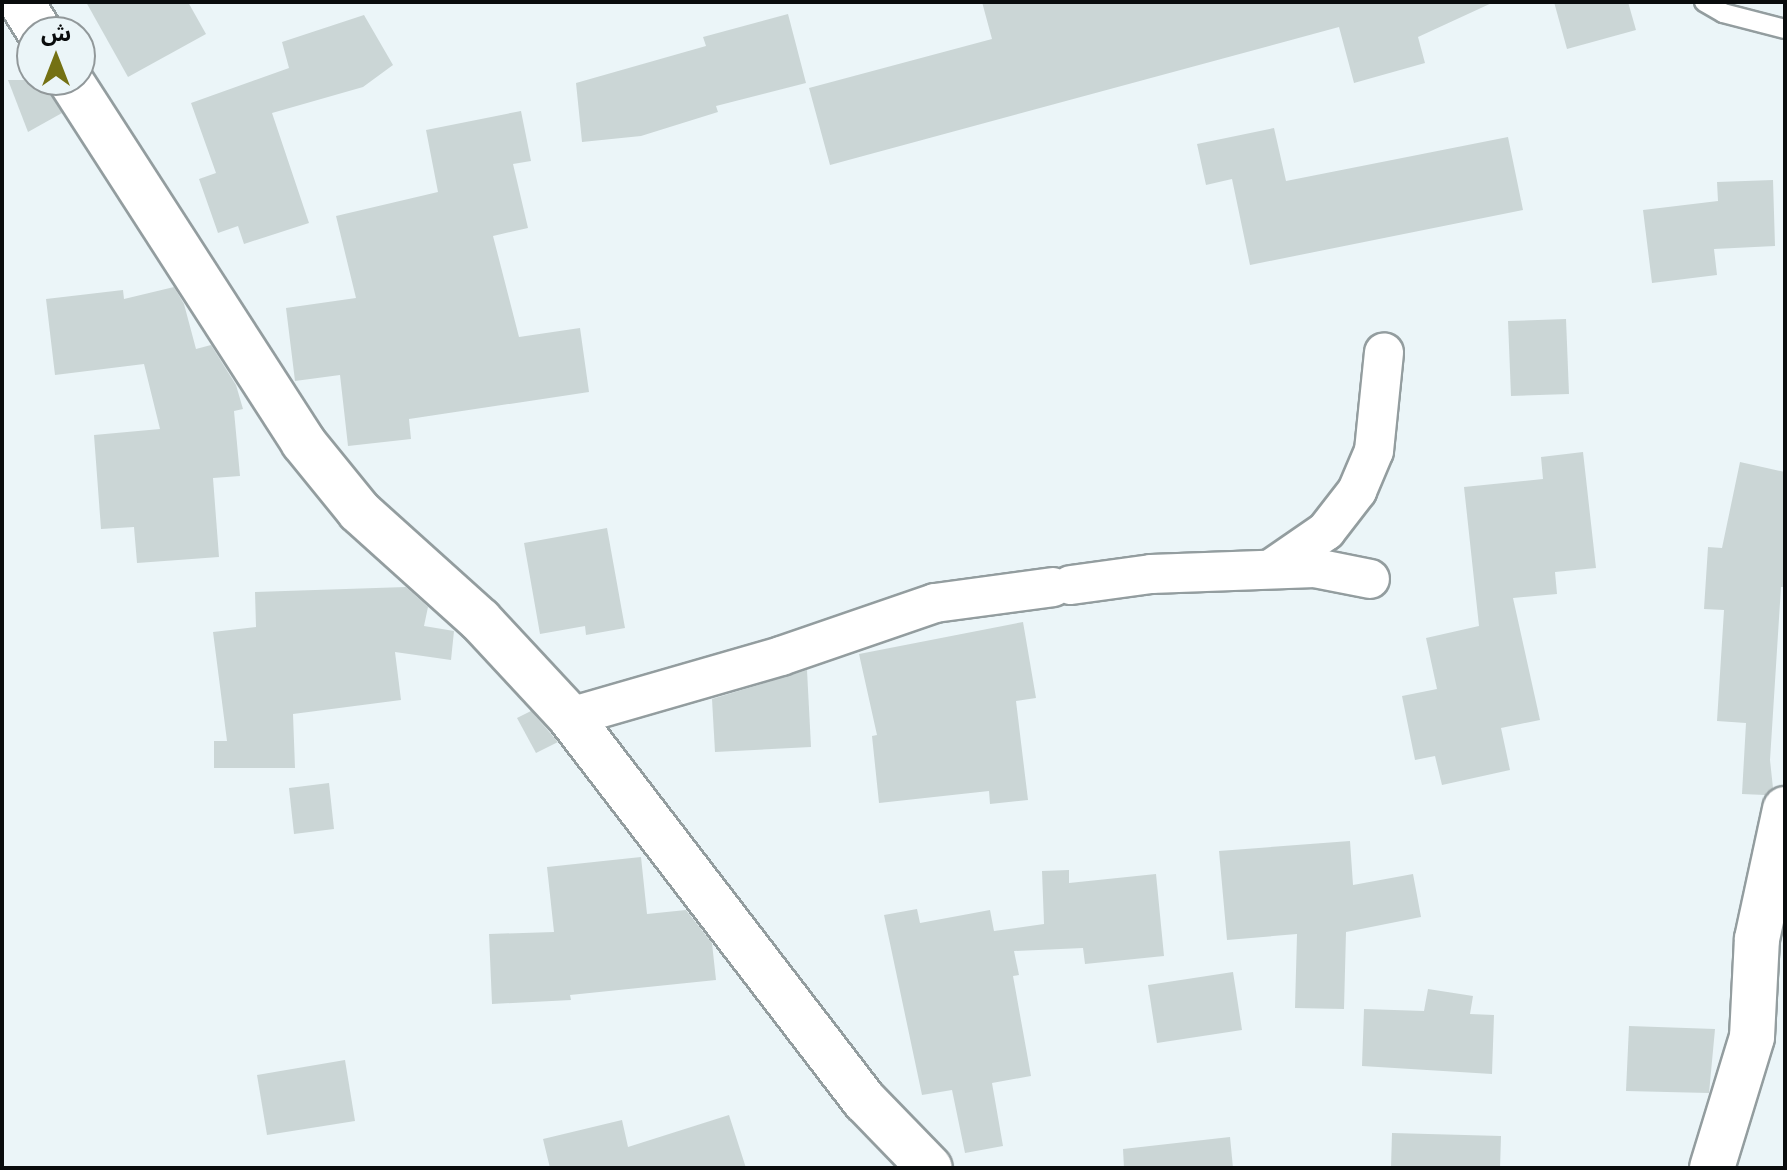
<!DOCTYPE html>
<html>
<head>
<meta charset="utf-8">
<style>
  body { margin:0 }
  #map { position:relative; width:1787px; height:1170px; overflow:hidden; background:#ebf5f8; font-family:"Roboto Serif","Noto Sans Arabic",serif }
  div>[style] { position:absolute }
  .building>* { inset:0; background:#cbd6d6 }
  .roads { filter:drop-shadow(2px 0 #939d9f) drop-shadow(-2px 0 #939d9f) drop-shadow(0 2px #939d9f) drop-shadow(0 -2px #939d9f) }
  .service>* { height:18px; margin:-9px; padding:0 9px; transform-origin:9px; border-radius:9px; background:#fff }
  .minor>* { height:38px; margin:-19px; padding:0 19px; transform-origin:19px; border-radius:19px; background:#fff }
  .tertiary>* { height:44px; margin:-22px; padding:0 22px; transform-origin:22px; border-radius:22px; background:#fff }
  span { translate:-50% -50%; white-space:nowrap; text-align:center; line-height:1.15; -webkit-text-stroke:8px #ebf5f8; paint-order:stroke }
  .frame { position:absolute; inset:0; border:4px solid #090c0d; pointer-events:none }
  .north { position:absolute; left:16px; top:16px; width:80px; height:80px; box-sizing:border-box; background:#ebf5f8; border:2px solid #91989a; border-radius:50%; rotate:0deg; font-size:22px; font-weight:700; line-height:32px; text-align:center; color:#090c0d }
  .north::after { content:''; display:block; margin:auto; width:28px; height:36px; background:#747113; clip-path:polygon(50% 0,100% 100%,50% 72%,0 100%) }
</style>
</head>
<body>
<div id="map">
  <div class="building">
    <div style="clip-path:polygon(86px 2px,188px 2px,206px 34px,128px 77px)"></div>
    <div style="clip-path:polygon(982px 2px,1494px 2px,1418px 37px,1425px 63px,1354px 83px,1339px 27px,830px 165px,809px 88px,992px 39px)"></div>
    <div style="clip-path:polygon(1554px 2px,1628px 2px,1636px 30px,1567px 49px)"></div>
    <div style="clip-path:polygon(788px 14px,806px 83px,716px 106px,718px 112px,641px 136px,582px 142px,576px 83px,706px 46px,703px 37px)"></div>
    <div style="clip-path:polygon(364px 15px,393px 65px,363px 87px,272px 113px,309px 223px,244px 244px,238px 226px,218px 233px,199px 179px,216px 173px,191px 103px,289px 68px,282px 42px)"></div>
    <div style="clip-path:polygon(8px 80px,45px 80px,62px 113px,28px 132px)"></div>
    <div style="clip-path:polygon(521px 111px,531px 161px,513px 164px,528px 228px,493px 236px,519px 337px,580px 328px,589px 392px,409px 419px,411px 439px,348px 446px,340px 375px,295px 381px,286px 308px,356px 298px,336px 216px,438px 192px,426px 130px)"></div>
    <div style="clip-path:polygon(1274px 128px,1286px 181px,1508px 137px,1523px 210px,1250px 265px,1232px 179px,1206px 185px,1197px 144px)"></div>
    <div style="clip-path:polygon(1773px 180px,1775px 246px,1714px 249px,1717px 275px,1652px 283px,1643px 210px,1718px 201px,1717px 182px)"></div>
    <div style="clip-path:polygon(174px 287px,184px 304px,196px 349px,211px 345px,236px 385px,243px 409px,234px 411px,240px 476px,213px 478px,219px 557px,137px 563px,134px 527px,101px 529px,94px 435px,160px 429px,144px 364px,55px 375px,46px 299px,123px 290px,124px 299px)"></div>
    <div style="clip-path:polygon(1566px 319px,1569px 394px,1511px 396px,1508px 321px)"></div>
    <div style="clip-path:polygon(1583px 452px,1596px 568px,1555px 572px,1557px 594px,1513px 598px,1540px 720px,1501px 728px,1510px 770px,1442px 785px,1435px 756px,1415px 760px,1402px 696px,1437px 689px,1426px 638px,1479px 626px,1464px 487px,1543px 479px,1541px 457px)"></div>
    <div style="clip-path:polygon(1740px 462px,1785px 472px,1785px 587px,1781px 587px,1770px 760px,1773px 788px,1765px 795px,1742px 794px,1746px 723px,1717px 721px,1724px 610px,1704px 609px,1708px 547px,1722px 548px)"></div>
    <div style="clip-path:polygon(607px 528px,625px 628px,586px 635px,585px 626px,540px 634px,524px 543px)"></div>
    <div style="clip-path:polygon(406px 587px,428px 607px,424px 626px,454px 631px,451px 660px,395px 652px,401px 700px,293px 714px,295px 768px,214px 768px,214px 741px,227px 741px,213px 632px,256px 627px,255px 592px)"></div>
    <div style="clip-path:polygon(1023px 622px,1036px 698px,1016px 701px,1028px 800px,990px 804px,989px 791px,879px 803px,872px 736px,877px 735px,859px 654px)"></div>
    <div style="clip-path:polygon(807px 670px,811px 747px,715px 752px,712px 699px)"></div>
    <div style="clip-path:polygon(531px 711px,558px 742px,536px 753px,517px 718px)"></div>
    <div style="clip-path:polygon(329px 783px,334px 829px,294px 834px,289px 788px)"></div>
    <div style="clip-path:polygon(1350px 841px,1353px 885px,1413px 874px,1421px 917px,1346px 932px,1344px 1009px,1295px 1008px,1297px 934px,1227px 940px,1219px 851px)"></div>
    <div style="clip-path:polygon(641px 857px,647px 914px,686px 910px,712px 943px,716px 980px,570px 995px,571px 1000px,492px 1004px,489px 934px,554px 932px,547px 867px)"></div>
    <div style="clip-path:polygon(1069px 870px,1069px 883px,1156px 874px,1164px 956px,1085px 964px,1083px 948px,1014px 951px,1019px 975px,1013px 976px,1031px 1076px,992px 1083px,1003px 1146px,965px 1153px,952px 1090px,922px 1095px,884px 915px,917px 909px,920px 923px,990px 910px,994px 931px,1044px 924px,1042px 871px)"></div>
    <div style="clip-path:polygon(1233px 972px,1242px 1030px,1157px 1043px,1148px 985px)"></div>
    <div style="clip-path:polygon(1428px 989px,1473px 996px,1470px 1014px,1494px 1015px,1492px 1074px,1362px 1066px,1364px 1009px,1424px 1011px)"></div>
    <div style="clip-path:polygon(1629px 1026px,1715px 1029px,1709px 1093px,1626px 1091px)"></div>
    <div style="clip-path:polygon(345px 1060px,355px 1121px,267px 1135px,257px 1075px)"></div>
    <div style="clip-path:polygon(729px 1115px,746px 1168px,550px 1168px,543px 1139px,622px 1120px,628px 1147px)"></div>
    <div style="clip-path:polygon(1392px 1133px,1501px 1136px,1500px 1168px,1391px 1168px)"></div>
    <div style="clip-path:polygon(1230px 1137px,1233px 1168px,1124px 1168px,1123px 1149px)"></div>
  </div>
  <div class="roads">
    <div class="service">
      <div style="left:1704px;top:2px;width:22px;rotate:30deg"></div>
      <div style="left:1723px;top:13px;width:64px;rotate:14.5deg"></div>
    </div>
    <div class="minor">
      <div style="left:1271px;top:569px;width:67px;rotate:-34.6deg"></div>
      <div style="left:1326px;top:531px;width:51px;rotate:-52.2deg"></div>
      <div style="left:1357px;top:491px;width:43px;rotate:-67deg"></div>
      <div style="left:1374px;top:451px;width:99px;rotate:-84.2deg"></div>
      <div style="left:1071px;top:585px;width:81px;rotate:-7.8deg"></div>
      <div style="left:1151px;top:574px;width:164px;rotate:-2.1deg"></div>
      <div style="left:1315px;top:568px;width:56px;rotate:11.3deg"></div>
      <div style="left:570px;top:717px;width:220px;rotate:-16.1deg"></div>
      <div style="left:781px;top:656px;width:163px;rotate:-19deg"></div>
      <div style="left:935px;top:603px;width:119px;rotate:-7.7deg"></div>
    </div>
    <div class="tertiary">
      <div style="left:21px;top:2px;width:36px;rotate:58deg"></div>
      <div style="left:70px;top:80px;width:431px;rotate:57.2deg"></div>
      <div style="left:303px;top:442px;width:89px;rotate:50.9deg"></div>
      <div style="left:359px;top:511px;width:163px;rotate:42deg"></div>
      <div style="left:480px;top:620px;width:132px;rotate:47.1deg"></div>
      <div style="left:570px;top:717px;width:484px;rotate:52.5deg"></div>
      <div style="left:865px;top:1101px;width:93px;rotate:45.9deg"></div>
      <div style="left:1712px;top:1168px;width:137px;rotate:-73deg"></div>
      <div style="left:1752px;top:1037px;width:98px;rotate:-87.1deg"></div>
      <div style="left:1757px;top:939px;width:133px;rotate:-77.8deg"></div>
    </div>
  </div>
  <div class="frame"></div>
  <div class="north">ش</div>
</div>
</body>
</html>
